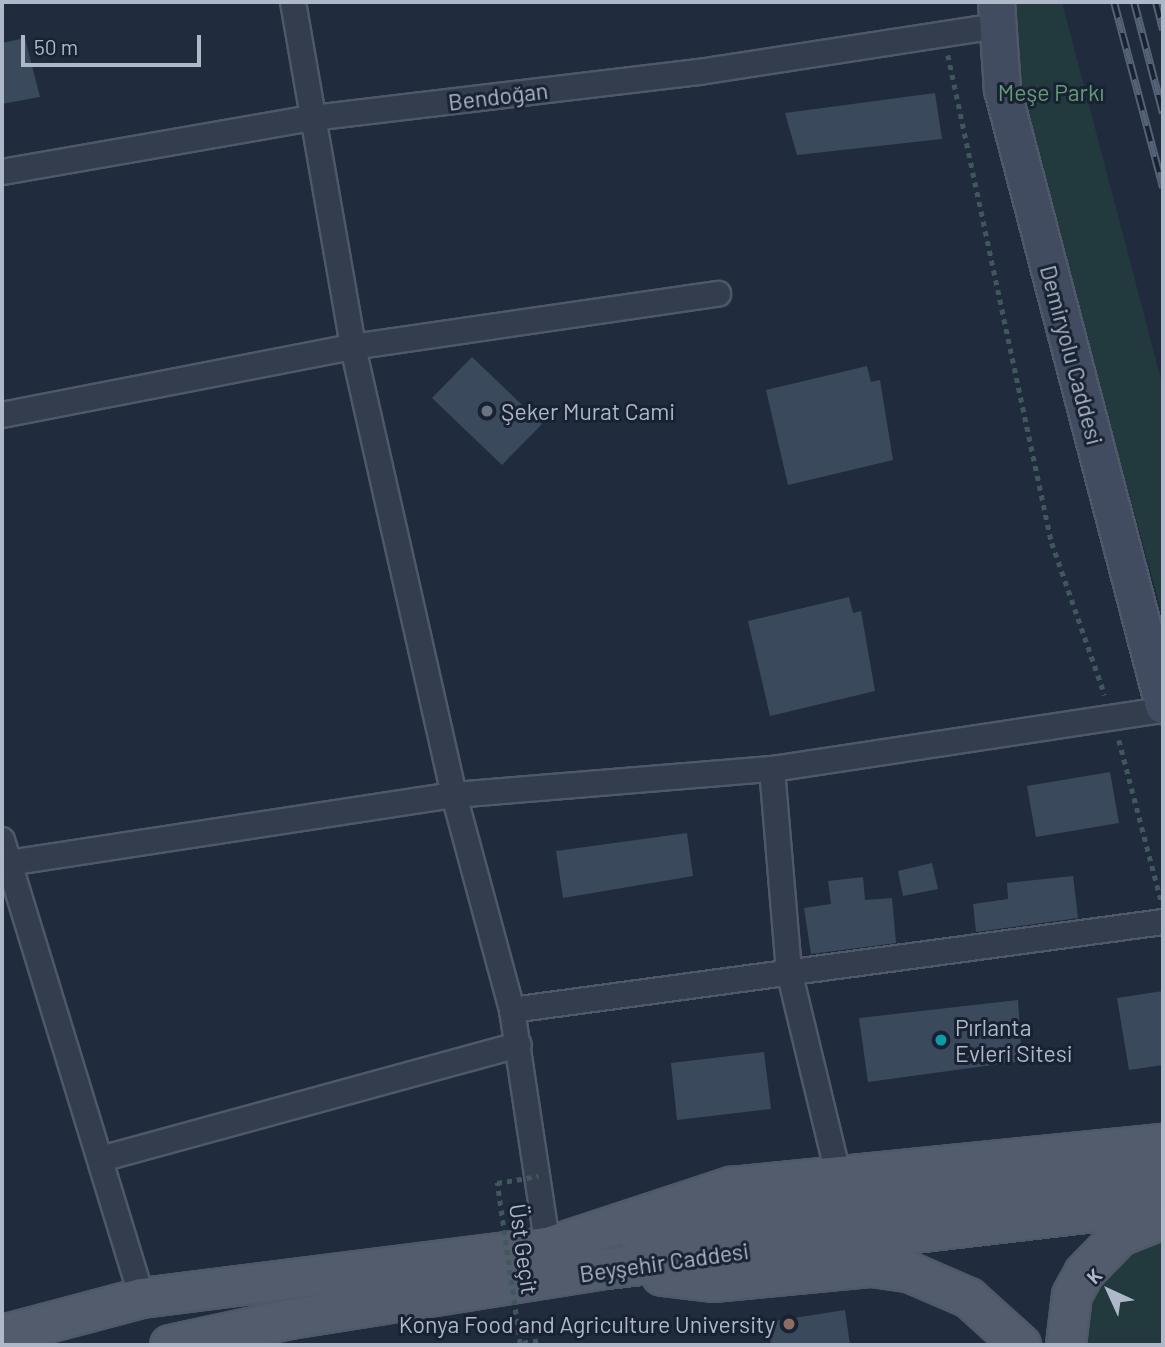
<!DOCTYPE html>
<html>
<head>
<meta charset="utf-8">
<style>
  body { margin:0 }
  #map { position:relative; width:1165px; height:1347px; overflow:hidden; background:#202b3d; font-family:Barlow,sans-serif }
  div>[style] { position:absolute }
  .green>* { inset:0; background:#223a3e }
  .building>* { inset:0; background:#3b495d }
  .path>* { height:4.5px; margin-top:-2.25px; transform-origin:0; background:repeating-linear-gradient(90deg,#40575b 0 5px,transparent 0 10px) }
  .roads { filter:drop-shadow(2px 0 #4f5868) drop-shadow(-2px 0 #4f5868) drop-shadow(0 2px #4f5868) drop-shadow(0 -2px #4f5868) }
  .minor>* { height:24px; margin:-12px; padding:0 12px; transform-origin:12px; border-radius:12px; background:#343d4d }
  .secondary>* { height:35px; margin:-17.5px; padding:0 17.5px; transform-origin:17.5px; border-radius:17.5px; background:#424c61 }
  .primary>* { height:38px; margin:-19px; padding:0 19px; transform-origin:19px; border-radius:19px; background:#525c6d }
  .rail>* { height:8px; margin-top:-4px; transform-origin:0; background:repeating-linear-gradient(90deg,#192232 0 16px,#556175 0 32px); box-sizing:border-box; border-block:2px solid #556175 }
  .path-bridge>* { height:4.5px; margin-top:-2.25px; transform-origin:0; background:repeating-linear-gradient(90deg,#40575b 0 5px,transparent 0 10px) }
  .dots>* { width:19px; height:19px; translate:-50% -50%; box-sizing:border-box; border:4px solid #192232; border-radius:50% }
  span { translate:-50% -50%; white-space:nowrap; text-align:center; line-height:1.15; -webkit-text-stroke:6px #192232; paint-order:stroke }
  .park-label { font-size:23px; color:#649d73 }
  .street-label { font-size:23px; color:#afb8c9 }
  .poi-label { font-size:23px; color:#afb8c9 }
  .left { translate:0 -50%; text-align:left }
  .right { translate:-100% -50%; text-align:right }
  .frame { position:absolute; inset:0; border:4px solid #afb8c9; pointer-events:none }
  .north { position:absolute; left:1074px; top:1256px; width:70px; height:70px; -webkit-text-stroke:5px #192232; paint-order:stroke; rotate:315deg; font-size:19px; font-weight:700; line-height:28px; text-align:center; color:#afb8c9 }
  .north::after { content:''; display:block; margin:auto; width:24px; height:32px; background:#afb8c9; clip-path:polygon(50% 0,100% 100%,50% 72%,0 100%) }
  .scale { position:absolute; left:21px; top:35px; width:180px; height:32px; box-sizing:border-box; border:4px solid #afb8c9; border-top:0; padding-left:9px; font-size:21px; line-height:24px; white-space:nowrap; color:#afb8c9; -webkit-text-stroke:5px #192232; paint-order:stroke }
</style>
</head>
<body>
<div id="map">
  <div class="green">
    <div style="clip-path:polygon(1009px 2px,1062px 2px,1163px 387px,1163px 616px,1018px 96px)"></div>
    <div style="clip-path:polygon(1163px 1239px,1163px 1345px,1080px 1345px,1087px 1295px,1114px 1260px)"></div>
  </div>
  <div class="building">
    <div style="clip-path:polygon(25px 38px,40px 97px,2px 104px,2px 43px)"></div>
    <div style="clip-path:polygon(935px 93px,942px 139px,797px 155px,785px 113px)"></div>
    <div style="clip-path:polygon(472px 357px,542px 424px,502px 465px,432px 398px)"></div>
    <div style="clip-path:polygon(867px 366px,871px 382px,880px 380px,893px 460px,788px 485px,766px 390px)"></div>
    <div style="clip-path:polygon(849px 597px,853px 613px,861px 611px,875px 691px,770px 716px,748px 621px)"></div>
    <div style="clip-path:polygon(1110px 772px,1119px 823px,1036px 837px,1027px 786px)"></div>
    <div style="clip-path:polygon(687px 833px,693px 876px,563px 898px,556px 851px)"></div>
    <div style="clip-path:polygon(932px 863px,938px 889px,903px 896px,898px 871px)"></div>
    <div style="clip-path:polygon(1073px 876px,1078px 918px,976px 932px,973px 904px,1008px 899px,1007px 883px)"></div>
    <div style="clip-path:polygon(863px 877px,865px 900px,892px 898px,896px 943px,811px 954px,804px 908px,831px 904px,828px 881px)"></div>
    <div style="clip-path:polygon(1163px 991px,1163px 1065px,1129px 1070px,1117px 998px)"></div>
    <div style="clip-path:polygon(1018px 1000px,1022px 1061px,868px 1082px,859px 1018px)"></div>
    <div style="clip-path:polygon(764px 1052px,771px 1109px,677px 1120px,671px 1063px)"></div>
    <div style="clip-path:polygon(845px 1310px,850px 1345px,771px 1345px,768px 1322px)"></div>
  </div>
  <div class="path">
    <div style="left:948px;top:55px;width:499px;rotate:78deg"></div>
    <div style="left:1052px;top:543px;width:161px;rotate:70.8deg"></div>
    <div style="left:1119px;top:740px;width:165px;rotate:75.3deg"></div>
  </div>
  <div class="roads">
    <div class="minor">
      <div style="left:293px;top:2px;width:350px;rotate:80.1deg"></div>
      <div style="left:353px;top:347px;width:459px;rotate:77.3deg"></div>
      <div style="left:454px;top:795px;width:223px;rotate:74.9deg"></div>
      <div style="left:512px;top:1010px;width:240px;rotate:81.4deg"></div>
      <div style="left:2px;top:172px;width:316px;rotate:-9.9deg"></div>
      <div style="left:313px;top:118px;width:389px;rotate:-6.8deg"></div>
      <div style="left:699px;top:72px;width:300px;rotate:-8.8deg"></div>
      <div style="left:2px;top:415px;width:358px;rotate:-11deg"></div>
      <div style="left:353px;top:347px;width:369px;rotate:-8.3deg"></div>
      <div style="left:772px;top:769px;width:203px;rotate:85.2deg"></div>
      <div style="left:789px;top:971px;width:209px;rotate:76.4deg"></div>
      <div style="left:2px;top:840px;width:479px;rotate:73deg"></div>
      <div style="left:2px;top:864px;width:457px;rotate:-8.7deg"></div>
      <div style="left:454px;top:795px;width:319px;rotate:-4.7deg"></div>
      <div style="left:772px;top:769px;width:395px;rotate:-8.6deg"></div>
      <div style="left:512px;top:1010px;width:657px;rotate:-7.7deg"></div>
      <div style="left:101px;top:1159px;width:433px;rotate:-15.3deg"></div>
    </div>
    <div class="secondary">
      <div style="left:996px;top:2px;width:87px;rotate:86.1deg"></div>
      <div style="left:1002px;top:89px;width:637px;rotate:75.35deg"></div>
    </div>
    <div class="primary">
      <div style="left:637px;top:1232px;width:529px;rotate:-6.4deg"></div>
      <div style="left:662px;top:1276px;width:51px;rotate:6.7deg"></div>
      <div style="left:713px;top:1282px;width:160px;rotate:-5.4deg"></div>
      <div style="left:872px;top:1267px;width:37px;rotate:8deg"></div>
      <div style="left:909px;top:1272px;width:65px;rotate:23.4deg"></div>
      <div style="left:969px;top:1298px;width:70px;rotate:42.1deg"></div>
      <div style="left:2px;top:1335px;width:145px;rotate:-14.8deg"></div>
      <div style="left:142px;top:1298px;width:409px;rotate:-7.2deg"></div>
      <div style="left:548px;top:1247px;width:193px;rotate:-18.2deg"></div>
      <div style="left:731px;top:1187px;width:434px;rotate:-5.7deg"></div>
      <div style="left:170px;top:1345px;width:123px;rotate:-12.2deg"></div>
      <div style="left:290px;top:1319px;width:321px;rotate:-9deg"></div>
      <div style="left:607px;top:1269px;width:560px;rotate:-6.67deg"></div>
      <div style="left:1066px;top:1345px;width:50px;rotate:-83.2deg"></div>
      <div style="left:1072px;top:1295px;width:25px;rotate:-61deg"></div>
      <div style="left:1084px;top:1273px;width:52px;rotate:-45.8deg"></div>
      <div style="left:1120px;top:1236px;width:46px;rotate:-21.6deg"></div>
    </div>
  </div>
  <div class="rail">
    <div style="left:1114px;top:2px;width:192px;rotate:75.2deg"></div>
    <div style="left:1134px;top:2px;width:115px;rotate:75.4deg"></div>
    <div style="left:1156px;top:2px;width:29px;rotate:76deg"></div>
  </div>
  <div class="path-bridge">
    <div style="left:538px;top:1341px;width:18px;rotate:171deg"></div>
    <div style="left:520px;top:1344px;width:163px;rotate:-98.1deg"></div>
    <div style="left:497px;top:1183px;width:42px;rotate:-9.7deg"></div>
  </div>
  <div class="dots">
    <div style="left:487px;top:411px;background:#6b7280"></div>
    <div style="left:941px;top:1040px;background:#0f9aa8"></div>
    <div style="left:789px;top:1324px;background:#8d6e63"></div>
  </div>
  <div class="park-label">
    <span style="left:1051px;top:92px">Meşe Parkı</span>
  </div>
  <div class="street-label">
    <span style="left:498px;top:96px;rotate:-7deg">Bendoğan</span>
    <span style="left:1072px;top:355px;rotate:75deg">Demiryolu Caddesi</span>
    <span style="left:524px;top:1249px;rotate:82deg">Üst Geçit</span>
    <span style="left:664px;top:1262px;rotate:-8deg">Beyşehir Caddesi</span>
  </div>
  <div class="poi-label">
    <span class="left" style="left:501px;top:411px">Şeker Murat Cami</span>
    <span class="left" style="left:955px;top:1040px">Pırlanta<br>Evleri Sitesi</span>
    <span class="right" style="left:775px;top:1324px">Konya Food and Agriculture University</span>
  </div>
  <div class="frame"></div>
  <div class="north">K</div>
  <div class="scale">50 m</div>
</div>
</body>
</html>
